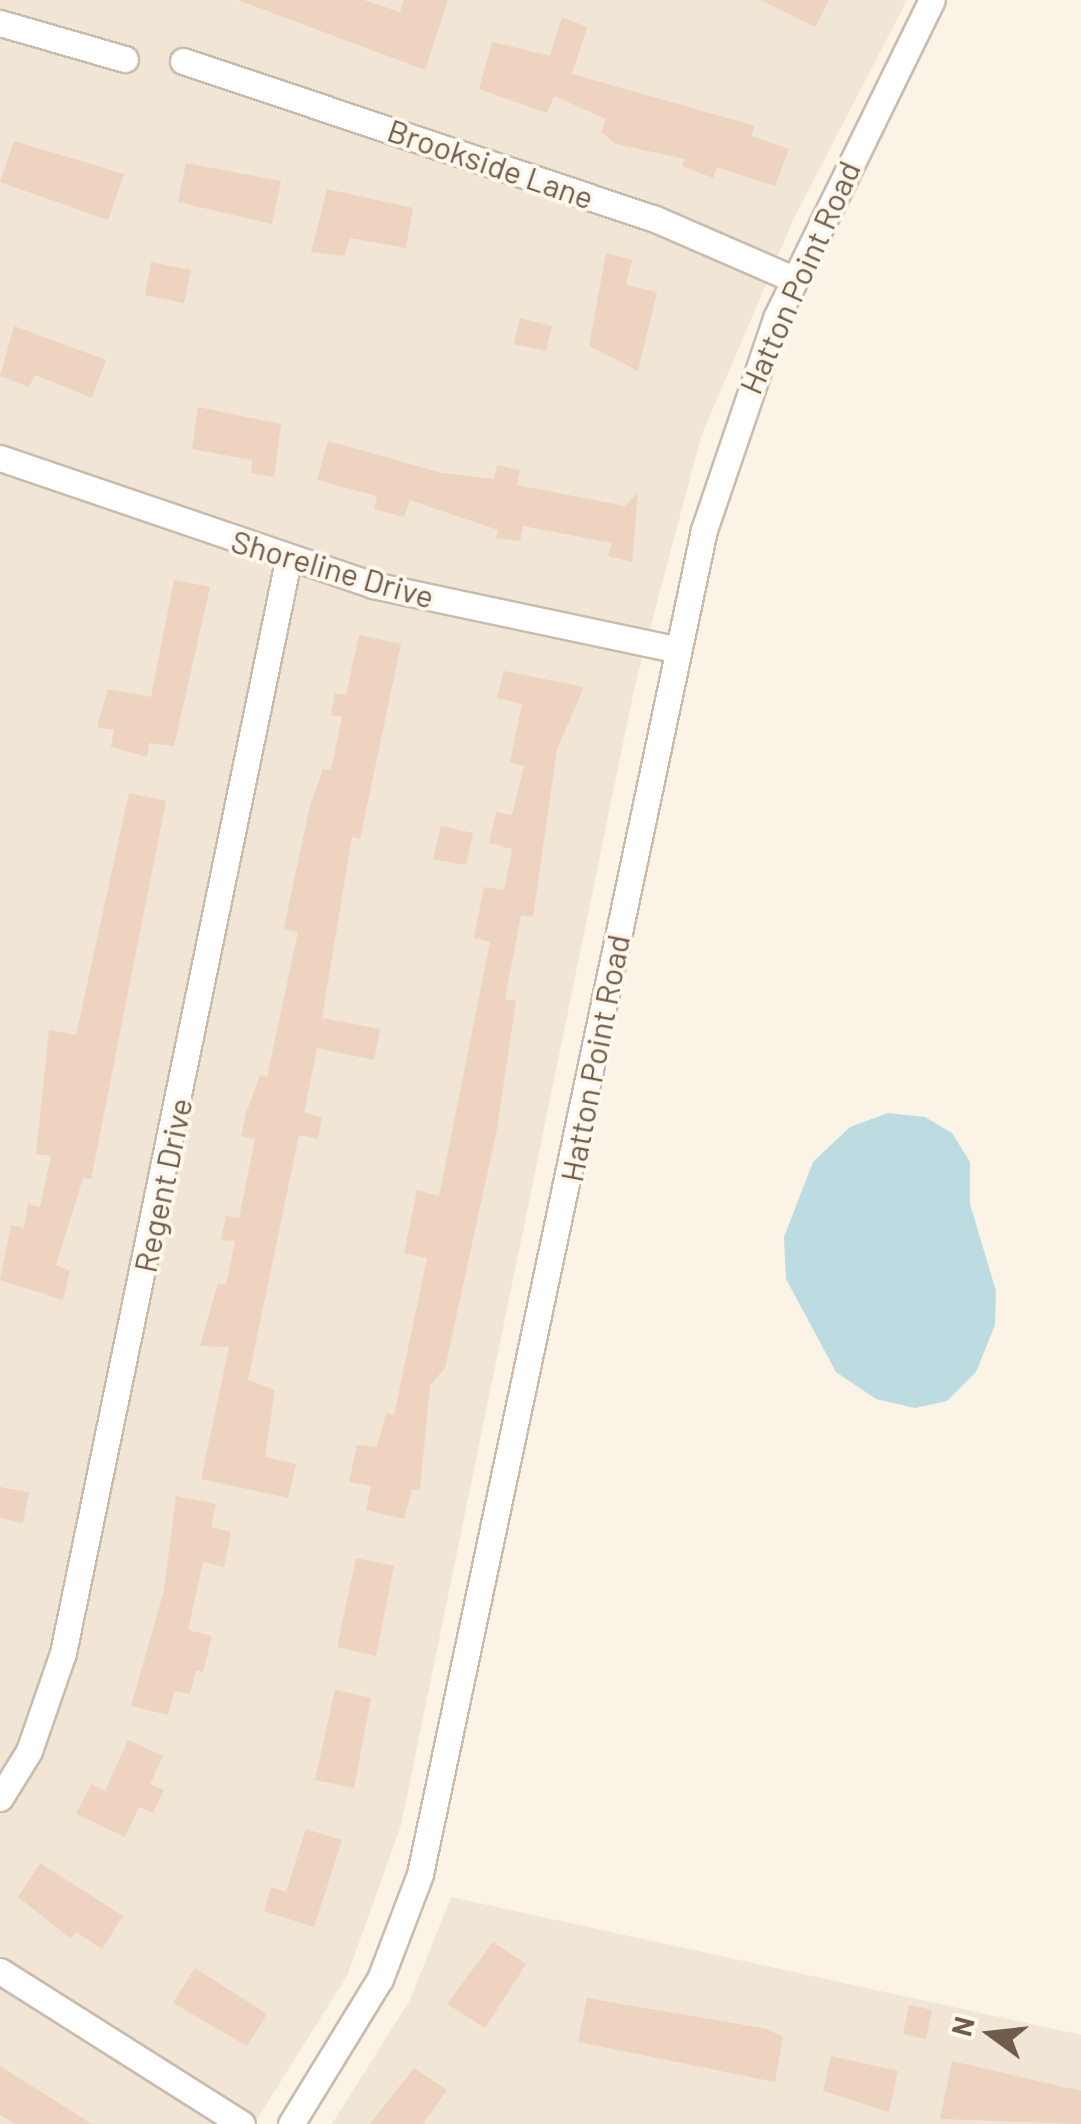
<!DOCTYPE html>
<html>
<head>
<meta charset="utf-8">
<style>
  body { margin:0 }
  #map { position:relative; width:1081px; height:2124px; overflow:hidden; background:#faf3e6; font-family:Barlow,sans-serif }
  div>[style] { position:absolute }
  .residential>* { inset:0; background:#f1e5d5 }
  .water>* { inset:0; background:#bcdce2 }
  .building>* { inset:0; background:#edd3c0 }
  .roads { filter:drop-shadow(2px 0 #cbbbad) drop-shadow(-2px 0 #cbbbad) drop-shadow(0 2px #cbbbad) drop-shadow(0 -2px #cbbbad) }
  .street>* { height:25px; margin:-12.5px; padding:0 12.5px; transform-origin:12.5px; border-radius:12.5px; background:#fff }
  span { translate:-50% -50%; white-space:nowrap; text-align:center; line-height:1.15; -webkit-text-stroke:8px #fdf7ec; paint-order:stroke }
  .street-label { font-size:32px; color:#715b4d }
  .north { position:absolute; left:941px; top:1984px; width:100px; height:100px; -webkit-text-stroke:8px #fdf7ec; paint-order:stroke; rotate:285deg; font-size:28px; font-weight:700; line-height:40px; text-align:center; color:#715b4d }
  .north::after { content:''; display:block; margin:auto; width:35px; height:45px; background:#715b4d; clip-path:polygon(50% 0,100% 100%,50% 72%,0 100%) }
</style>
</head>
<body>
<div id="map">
  <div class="residential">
    <div style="clip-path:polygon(0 0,907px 0,794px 218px,701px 437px,635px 685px,401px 1825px,347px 1976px,254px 2124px,0 2124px)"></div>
    <div style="clip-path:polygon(451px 1897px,1081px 2035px,1081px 2124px,332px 2124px,410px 2000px)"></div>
  </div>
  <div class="water">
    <div style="clip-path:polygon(888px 1113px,925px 1117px,952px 1133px,970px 1162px,970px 1204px,996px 1291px,995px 1325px,976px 1372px,947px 1401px,915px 1408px,876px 1399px,836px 1372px,786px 1279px,784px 1237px,813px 1162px,850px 1127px)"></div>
  </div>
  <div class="building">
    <div style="clip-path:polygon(238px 0,364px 0,400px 12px,404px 0,448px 0,425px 70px)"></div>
    <div style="clip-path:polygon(760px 0,829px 0,815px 27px)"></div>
    <div style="clip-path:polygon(562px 17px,587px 27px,572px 74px,755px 126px,751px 136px,789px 149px,775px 186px,717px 167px,713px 178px,682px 166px,685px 159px,616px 144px,601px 132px,606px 119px,554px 96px,547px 113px,479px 89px,492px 42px,550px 56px)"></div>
    <div style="clip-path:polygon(14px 141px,124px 174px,108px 220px,0 182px)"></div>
    <div style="clip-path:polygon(186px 163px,281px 181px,272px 224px,178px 202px)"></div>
    <div style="clip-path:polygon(327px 189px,413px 208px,406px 248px,350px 238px,344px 256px,311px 252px)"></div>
    <div style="clip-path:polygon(606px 253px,632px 260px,626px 285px,657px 292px,638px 371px,589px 346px)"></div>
    <div style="clip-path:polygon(151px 262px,191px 270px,184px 303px,145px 295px)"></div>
    <div style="clip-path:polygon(520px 318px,552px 326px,546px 351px,514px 344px)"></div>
    <div style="clip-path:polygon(14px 326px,106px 360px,92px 398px,35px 375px,29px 387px,0 376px)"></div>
    <div style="clip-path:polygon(198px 407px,281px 424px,274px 477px,251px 473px,252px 460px,192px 449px)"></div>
    <div style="clip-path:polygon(328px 441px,442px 473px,494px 479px,497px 465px,520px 470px,517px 485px,625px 506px,638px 493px,632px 562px,608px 556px,612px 543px,523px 526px,520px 541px,496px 538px,498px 530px,410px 500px,404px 517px,374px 509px,377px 496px,317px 480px)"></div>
    <div style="clip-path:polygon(174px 580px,210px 587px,174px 746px,149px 743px,147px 757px,111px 747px,114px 730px,97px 727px,108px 689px,151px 697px)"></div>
    <div style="clip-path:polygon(359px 635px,401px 644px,360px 839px,352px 837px,322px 1018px,380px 1029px,374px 1060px,317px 1048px,304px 1113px,322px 1117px,318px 1139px,299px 1135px,248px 1380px,275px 1390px,265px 1457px,296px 1464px,288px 1498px,201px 1479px,229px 1347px,200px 1346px,218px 1283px,226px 1285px,235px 1241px,221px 1240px,226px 1216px,239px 1218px,255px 1139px,241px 1136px,246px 1113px,260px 1076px,267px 1077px,298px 932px,284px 929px,291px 894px,310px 806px,323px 769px,331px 770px,342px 717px,331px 715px,335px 693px,346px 695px)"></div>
    <div style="clip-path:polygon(504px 671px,584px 687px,557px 749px,533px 917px,521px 915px,505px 999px,516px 1001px,497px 1129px,445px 1368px,430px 1385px,420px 1490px,412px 1489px,404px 1519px,366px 1510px,371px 1486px,349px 1482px,357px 1445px,377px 1447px,386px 1413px,394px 1415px,427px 1258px,404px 1253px,417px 1190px,439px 1196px,490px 942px,474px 938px,484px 887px,504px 890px,512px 849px,489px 843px,496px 812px,512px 815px,524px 766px,510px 762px,522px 704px,497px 698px)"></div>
    <div style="clip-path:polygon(129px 793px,166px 801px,91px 1179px,83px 1178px,56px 1265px,70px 1271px,63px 1300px,0 1280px,11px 1225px,24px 1228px,28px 1204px,40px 1207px,51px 1156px,36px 1154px,49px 1030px,76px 1035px)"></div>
    <div style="clip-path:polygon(441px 826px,473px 833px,466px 865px,433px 859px)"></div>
    <div style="clip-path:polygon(0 1487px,29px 1492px,23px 1523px,0 1518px)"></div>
    <div style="clip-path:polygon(176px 1496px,216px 1504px,211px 1527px,231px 1532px,224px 1567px,203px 1562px,188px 1630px,212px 1636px,203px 1672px,196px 1670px,190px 1694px,174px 1691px,168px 1715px,131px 1706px,164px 1590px)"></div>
    <div style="clip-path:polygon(356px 1558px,394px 1566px,376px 1656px,337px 1647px)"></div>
    <div style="clip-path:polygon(335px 1690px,371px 1698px,354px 1788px,315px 1780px)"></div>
    <div style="clip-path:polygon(128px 1740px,163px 1756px,150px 1784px,164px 1790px,153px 1813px,139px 1807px,125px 1837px,76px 1814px,91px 1784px,105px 1791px)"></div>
    <div style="clip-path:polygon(306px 1829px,342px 1840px,314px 1927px,264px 1911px,271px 1887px,286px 1892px)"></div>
    <div style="clip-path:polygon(40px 1863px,123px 1916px,102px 1949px,76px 1932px,71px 1939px,18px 1897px)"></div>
    <div style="clip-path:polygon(493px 1942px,526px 1964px,485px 2028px,447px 2004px)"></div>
    <div style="clip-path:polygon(195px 1968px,267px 2014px,247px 2046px,173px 2003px)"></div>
    <div style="clip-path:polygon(587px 1998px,767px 2029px,783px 2037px,775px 2082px,578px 2042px)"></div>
    <div style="clip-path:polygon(909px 2005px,932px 2010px,926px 2039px,903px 2034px)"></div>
    <div style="clip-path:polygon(831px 2056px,898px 2071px,889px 2112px,823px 2091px)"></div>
    <div style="clip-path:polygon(952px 2061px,1081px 2091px,1081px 2124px,940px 2119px)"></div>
    <div style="clip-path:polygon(0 2066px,92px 2124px,15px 2124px,0 2115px)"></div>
    <div style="clip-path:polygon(414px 2068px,447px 2090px,423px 2124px,370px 2124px)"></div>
  </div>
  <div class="roads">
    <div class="street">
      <div style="left:0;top:23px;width:130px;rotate:16.1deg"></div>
      <div style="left:183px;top:61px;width:496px;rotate:18.5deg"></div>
      <div style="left:653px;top:218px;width:153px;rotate:23.5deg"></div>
      <div style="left:0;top:458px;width:394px;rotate:18.8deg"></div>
      <div style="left:373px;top:585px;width:309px;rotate:12deg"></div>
      <div style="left:0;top:1798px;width:55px;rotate:-58.3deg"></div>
      <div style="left:29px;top:1751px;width:104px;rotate:-70.9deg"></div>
      <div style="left:63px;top:1653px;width:1115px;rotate:-78.36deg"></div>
      <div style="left:0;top:1971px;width:286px;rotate:32.3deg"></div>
      <div style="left:291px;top:2124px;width:170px;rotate:-58.5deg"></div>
      <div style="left:380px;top:1979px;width:112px;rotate:-69.1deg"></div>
      <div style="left:420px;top:1874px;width:1374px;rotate:-78.07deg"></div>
      <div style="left:704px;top:530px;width:224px;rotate:-71.2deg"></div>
      <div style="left:776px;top:318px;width:354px;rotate:-63.9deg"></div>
    </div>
  </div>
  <div class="street-label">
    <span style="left:491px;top:163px;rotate:19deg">Brookside Lane</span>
    <span style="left:799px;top:277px;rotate:-66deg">Hatton Point Road</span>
    <span style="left:333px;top:568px;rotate:16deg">Shoreline Drive</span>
    <span style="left:594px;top:1058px;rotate:-79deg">Hatton Point Road</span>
    <span style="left:162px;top:1185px;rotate:-78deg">Regent Drive</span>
  </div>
  <div class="north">N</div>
</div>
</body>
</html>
